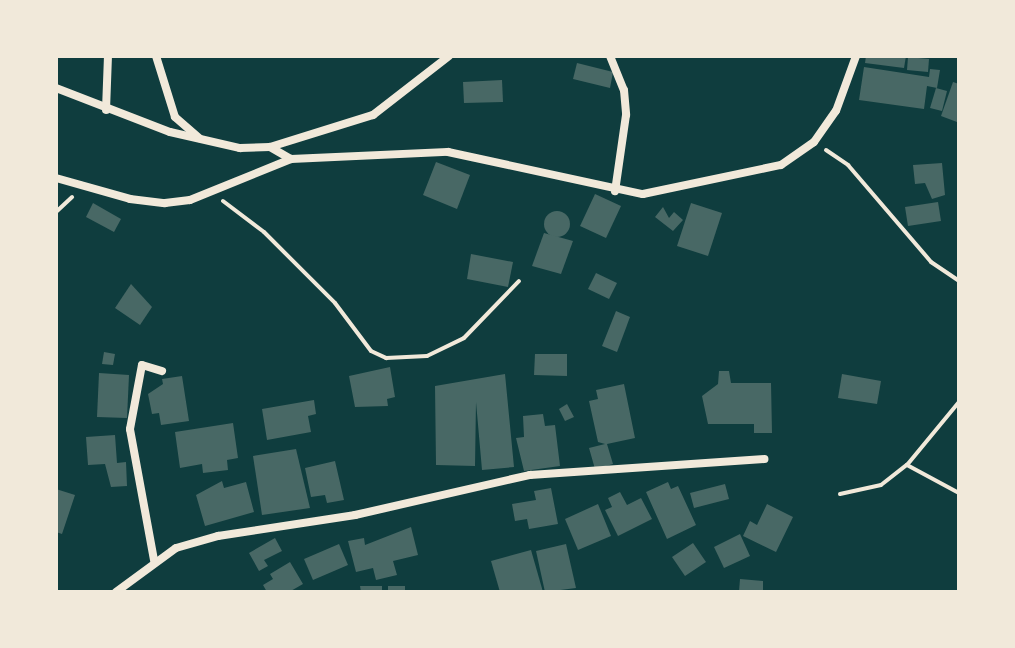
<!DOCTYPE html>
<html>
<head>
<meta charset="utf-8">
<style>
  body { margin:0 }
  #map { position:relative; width:1015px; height:648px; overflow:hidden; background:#0f3d3e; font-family:Karla,sans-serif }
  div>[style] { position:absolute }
  .building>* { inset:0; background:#486865 }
  .round { border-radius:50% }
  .path>* { height:4px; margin:-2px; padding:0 2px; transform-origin:2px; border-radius:2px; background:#f1e9da }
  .minor>* { height:8px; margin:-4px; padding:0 4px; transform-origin:4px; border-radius:4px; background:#f1e9da }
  span { translate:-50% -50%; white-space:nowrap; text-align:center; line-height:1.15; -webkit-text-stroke:7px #f1e9da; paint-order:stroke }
  .frame { position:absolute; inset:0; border:58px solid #f1e9da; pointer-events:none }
</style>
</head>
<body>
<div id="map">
  <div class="building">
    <div style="clip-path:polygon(866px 56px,906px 56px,904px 68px,865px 63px)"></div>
    <div style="clip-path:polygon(908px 57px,929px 59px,928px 72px,907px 70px)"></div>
    <div style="clip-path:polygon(577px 63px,613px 72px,610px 88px,573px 79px)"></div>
    <div style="clip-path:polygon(864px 67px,929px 77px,930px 69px,940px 70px,937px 88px,927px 86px,924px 109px,859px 100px)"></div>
    <div style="clip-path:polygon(502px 80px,503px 102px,464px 103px,463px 82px)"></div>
    <div style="clip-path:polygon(953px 82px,959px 84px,957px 122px,941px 116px)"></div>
    <div style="clip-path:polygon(936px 88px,947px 91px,942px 111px,930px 108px)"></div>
    <div style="clip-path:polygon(436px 162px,470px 175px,457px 209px,423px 195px)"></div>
    <div style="clip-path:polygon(942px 163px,945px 195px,932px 199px,925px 183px,915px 184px,913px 165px)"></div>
    <div style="clip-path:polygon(595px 194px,621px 206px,606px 238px,580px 226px)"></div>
    <div style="clip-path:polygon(938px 202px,941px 221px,908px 226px,905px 207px)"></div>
    <div style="clip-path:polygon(93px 203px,121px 219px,114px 232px,86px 217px)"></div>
    <div style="clip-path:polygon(691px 203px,722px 213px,708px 256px,677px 246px)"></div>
    <div style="clip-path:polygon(663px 207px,669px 218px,674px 212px,683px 220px,673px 231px,655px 217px)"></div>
    <div class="round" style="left:544px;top:211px;width:26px;height:26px"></div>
    <div style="clip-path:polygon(544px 233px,573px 241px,561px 274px,532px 266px)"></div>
    <div style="clip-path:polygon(471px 254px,513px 262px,508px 287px,467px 279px)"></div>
    <div style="clip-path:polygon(596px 273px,617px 283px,609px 299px,588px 289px)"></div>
    <div style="clip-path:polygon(131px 284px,152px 307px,140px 325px,115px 308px)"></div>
    <div style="clip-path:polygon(616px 311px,630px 317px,617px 352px,602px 346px)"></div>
    <div style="clip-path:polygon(104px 352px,115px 354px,113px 365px,102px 364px)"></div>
    <div style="clip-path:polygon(535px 354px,567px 354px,567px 376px,534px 375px)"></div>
    <div style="clip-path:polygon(390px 367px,395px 397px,387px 399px,388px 406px,355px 407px,349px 376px)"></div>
    <div style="clip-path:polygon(719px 371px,729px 371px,731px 383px,771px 383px,772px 433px,754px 433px,754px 424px,708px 424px,702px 396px,718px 384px)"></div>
    <div style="clip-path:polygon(99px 373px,129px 375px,127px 418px,97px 417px)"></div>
    <div style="clip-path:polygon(505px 374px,514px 467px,482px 470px,476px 402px,475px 466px,436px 465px,435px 386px)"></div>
    <div style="clip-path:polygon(842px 374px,881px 381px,877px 404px,838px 398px)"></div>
    <div style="clip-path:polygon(182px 376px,189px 421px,161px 425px,159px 413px,152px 414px,148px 394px,163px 384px,162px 379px)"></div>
    <div style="clip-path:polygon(624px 384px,635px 438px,607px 444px,613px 464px,595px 469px,589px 448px,605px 444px,598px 442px,589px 401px,598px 399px,596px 390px)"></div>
    <div style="clip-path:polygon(314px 400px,316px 414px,308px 416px,311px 432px,267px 440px,262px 409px)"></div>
    <div style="clip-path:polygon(567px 404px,574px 417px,565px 421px,559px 409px)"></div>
    <div style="clip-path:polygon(543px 414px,545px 426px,555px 425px,560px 466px,524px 471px,516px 438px,524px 437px,523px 416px)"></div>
    <div style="clip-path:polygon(233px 423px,238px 458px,227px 460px,228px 470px,203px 473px,202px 464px,180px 468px,175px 432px)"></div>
    <div style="clip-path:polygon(115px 435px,117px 463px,126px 462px,127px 486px,111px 487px,105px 464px,88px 465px,86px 437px)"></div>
    <div style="clip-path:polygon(296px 449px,310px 508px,262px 515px,253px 456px)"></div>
    <div style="clip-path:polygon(335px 461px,344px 500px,327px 503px,325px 495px,311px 497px,305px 468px)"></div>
    <div style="clip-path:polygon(222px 481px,224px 488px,246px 482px,254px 512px,205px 526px,196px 495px)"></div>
    <div style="clip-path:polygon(668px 482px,671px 489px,678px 486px,696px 525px,667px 539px,646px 492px)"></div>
    <div style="clip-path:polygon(725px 484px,729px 499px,694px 508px,690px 493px)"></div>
    <div style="clip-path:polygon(551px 488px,558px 524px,529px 529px,527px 519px,515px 521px,512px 504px,536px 500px,534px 491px)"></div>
    <div style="clip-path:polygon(56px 489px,75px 495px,62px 534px,56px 532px)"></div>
    <div style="clip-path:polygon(620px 492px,627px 505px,641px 498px,652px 519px,618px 536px,605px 510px,612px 507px,608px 498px)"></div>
    <div style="clip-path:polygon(598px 504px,611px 536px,578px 550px,565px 519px)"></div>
    <div style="clip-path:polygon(767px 504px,793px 517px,776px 552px,743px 536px,750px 521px,757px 525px)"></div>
    <div style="clip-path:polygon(411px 527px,418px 555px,393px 561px,397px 575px,376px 580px,373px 568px,356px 572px,348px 541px,364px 538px,365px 545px)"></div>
    <div style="clip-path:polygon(740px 534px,750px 556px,724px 568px,714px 547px)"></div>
    <div style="clip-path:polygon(275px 538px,282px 551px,264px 560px,268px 566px,259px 571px,249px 553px)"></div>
    <div style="clip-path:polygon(693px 543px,706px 562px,685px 576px,672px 557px)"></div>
    <div style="clip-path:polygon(339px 544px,348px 565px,313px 580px,304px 559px)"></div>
    <div style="clip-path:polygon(566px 544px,576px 588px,545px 592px,536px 551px)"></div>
    <div style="clip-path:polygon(531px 550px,543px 592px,500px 592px,491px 561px)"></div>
    <div style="clip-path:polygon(290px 562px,303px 584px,289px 592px,267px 592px,263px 585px,273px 579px,270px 574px)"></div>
    <div style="clip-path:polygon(740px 579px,763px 581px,763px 592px,739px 592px)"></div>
    <div style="clip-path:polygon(360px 586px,382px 586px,382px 592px,361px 592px)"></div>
    <div style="clip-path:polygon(388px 586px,405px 586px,405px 592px,388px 592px)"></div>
  </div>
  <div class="path">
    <div style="left:826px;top:150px;width:27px;rotate:34deg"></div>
    <div style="left:848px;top:165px;width:128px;rotate:49.4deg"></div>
    <div style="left:931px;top:262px;width:34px;rotate:34deg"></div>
    <div style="left:223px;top:201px;width:51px;rotate:37.1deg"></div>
    <div style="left:264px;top:232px;width:100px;rotate:45deg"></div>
    <div style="left:335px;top:303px;width:60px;rotate:53.1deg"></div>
    <div style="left:371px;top:351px;width:17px;rotate:25deg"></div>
    <div style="left:386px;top:358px;width:41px;rotate:-2.8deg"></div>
    <div style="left:427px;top:356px;width:41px;rotate:-25.9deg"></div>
    <div style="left:464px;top:338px;width:79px;rotate:-46deg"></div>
    <div style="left:56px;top:212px;width:22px;rotate:-43deg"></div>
    <div style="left:907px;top:465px;width:59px;rotate:28.3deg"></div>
    <div style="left:840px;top:494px;width:42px;rotate:-12.4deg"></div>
    <div style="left:881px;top:485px;width:33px;rotate:-38deg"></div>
    <div style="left:907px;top:465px;width:82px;rotate:-50.5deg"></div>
  </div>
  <div class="minor">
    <div style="left:156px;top:56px;width:64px;rotate:72.7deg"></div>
    <div style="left:175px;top:117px;width:32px;rotate:41deg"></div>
    <div style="left:610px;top:56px;width:37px;rotate:68deg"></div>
    <div style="left:624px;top:90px;width:25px;rotate:85deg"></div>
    <div style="left:626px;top:115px;width:77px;rotate:98.2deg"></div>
    <div style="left:56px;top:88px;width:122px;rotate:21.1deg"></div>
    <div style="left:170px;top:132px;width:72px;rotate:12.9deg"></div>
    <div style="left:240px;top:148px;width:30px;rotate:-2deg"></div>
    <div style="left:270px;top:147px;width:24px;rotate:30deg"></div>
    <div style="left:291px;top:159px;width:157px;rotate:-2.6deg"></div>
    <div style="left:448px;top:152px;width:199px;rotate:12.2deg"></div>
    <div style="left:643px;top:194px;width:141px;rotate:-11.9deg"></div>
    <div style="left:781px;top:165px;width:40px;rotate:-34.9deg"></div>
    <div style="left:814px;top:142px;width:38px;rotate:-55deg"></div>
    <div style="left:836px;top:111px;width:59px;rotate:-70deg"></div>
    <div style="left:106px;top:110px;width:54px;rotate:-87.9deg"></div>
    <div style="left:270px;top:147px;width:108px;rotate:-17.3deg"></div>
    <div style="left:373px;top:115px;width:96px;rotate:-37.8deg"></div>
    <div style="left:56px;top:178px;width:77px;rotate:15.8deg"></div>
    <div style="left:130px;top:199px;width:35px;rotate:7deg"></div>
    <div style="left:165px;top:203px;width:25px;rotate:-7deg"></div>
    <div style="left:190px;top:200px;width:109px;rotate:-22.1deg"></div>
    <div style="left:154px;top:560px;width:133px;rotate:-100.4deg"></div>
    <div style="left:130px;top:429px;width:65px;rotate:-79.4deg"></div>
    <div style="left:142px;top:365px;width:21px;rotate:17deg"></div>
    <div style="left:116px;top:592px;width:74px;rotate:-36.3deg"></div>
    <div style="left:176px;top:548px;width:44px;rotate:-15.9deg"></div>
    <div style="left:218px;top:536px;width:139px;rotate:-8.7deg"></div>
    <div style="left:355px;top:515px;width:180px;rotate:-12.9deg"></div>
    <div style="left:530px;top:475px;width:235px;rotate:-3.9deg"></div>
  </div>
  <div class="frame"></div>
</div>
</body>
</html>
